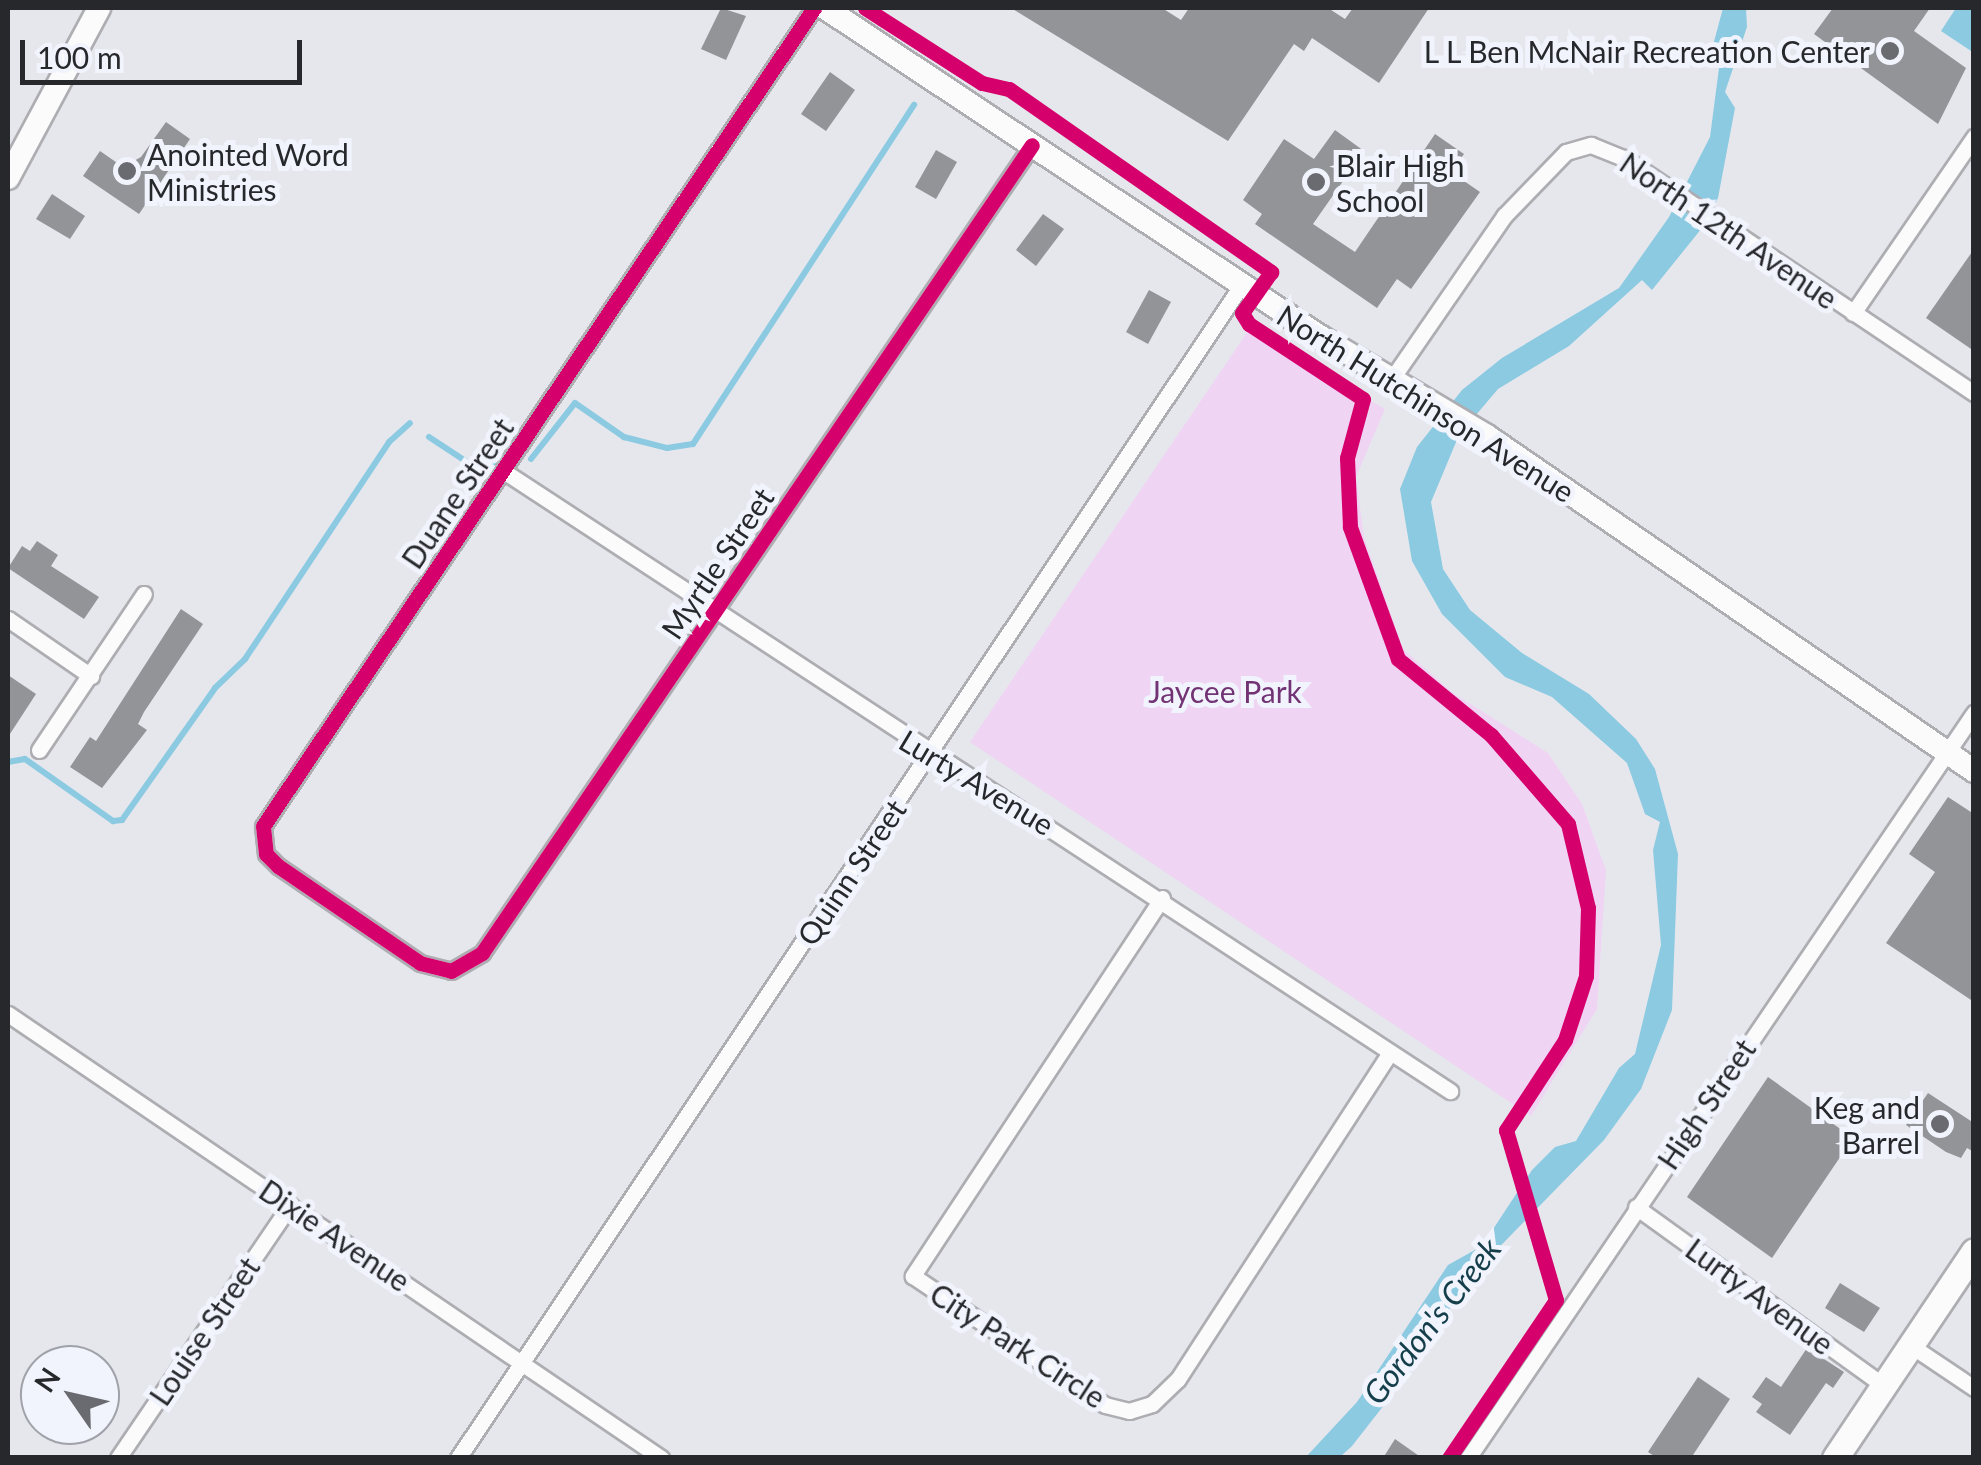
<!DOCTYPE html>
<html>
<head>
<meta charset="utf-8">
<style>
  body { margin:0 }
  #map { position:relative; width:1981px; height:1465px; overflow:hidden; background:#e6e7ed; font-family:Lato,sans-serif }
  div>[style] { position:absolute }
  .green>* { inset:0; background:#f0d4f4 }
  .water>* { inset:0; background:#8bcae1 }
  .stream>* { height:6px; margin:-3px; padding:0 3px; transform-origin:3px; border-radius:3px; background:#8bcae1 }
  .building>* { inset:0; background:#929498 }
  .roads { filter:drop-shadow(2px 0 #adadb2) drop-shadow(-2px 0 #adadb2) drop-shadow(0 2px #adadb2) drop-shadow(0 -2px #adadb2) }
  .street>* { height:15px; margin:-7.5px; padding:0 7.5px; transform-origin:7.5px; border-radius:7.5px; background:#fbfbfc }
  .secondary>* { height:22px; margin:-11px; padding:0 11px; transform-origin:11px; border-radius:11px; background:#fbfbfc }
  .primary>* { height:25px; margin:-12.5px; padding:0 12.5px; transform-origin:12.5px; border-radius:12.5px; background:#fbfbfc }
  .cycleway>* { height:15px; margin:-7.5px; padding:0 7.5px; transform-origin:7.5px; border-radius:7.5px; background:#d6006c }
  .dots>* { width:28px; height:28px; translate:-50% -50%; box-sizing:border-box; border:5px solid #f1f3fd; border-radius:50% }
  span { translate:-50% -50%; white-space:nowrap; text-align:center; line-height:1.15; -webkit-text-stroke:10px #f1f3fd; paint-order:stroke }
  .poi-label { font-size:30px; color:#27282c }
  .right { translate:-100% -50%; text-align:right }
  .left { translate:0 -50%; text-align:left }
  .street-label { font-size:30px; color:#27282c }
  .park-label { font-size:30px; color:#723375 }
  .water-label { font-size:32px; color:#153e4b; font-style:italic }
  .frame { position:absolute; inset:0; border:10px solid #27282c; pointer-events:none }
  .north { position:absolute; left:20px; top:1345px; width:100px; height:100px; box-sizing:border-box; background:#f1f3fd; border:2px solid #a0a2a9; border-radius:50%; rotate:304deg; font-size:28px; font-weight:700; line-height:40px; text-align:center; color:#27282c }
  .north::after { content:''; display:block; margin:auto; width:35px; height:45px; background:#6a6b70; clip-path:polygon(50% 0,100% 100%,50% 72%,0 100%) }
  .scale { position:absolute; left:20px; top:40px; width:282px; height:45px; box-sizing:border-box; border:5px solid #27282c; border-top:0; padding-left:12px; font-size:30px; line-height:35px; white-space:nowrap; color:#27282c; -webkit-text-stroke:8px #f1f3fd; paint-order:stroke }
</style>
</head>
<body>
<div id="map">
  <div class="green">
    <div style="clip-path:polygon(1248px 331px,1385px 409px,1356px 477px,1364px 537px,1403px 649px,1453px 693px,1548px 753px,1582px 804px,1606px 870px,1597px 1009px,1531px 1116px,970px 742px)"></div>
  </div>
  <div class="water">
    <div style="clip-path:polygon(1723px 8px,1746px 8px,1747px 27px,1725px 92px,1735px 108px,1718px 198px,1702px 228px,1652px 290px,1642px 280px,1569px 346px,1498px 389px,1459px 435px,1431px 502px,1443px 569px,1470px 610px,1522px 653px,1589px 694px,1636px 739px,1655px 769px,1678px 854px,1672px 1010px,1641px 1089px,1604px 1140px,1469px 1278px,1413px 1368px,1352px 1446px,1340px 1457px,1305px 1458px,1357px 1402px,1448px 1265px,1482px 1246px,1532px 1170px,1555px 1147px,1576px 1141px,1619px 1068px,1635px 1054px,1661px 945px,1653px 850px,1660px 822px,1645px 814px,1627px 763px,1552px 697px,1505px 677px,1442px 614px,1412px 561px,1400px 489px,1417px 447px,1462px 390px,1502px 358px,1619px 288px,1669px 217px,1710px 137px,1719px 68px,1712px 49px)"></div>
    <div style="clip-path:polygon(1956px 8px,1973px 8px,1971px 51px,1941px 31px)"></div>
  </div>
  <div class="stream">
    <div style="left:429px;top:437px;width:45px;rotate:33.3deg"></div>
    <div style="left:467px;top:462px;width:26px;rotate:4deg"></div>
    <div style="left:531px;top:459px;width:71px;rotate:-51.8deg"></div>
    <div style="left:575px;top:403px;width:60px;rotate:34.8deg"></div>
    <div style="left:624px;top:437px;width:44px;rotate:14.3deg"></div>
    <div style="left:667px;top:448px;width:26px;rotate:-9deg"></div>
    <div style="left:693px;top:444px;width:405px;rotate:-56.9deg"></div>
    <div style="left:8px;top:762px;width:17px;rotate:-10deg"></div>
    <div style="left:25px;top:759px;width:108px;rotate:35.2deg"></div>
    <div style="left:113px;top:821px;width:9px;rotate:-6deg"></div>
    <div style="left:122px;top:820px;width:161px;rotate:-54.8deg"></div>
    <div style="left:215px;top:688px;width:42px;rotate:-44deg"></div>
    <div style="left:245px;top:659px;width:260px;rotate:-56.4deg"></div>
    <div style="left:389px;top:442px;width:28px;rotate:-42deg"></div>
  </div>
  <div class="building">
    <div style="clip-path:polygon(721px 8px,746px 16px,726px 60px,701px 49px)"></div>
    <div style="clip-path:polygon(1011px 8px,1162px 8px,1181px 20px,1189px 8px,1328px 8px,1345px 19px,1353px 8px,1429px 8px,1379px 83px,1312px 38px,1304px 51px,1294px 44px,1228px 141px)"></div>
    <div style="clip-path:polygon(1833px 8px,1930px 8px,1914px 31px,1966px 68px,1938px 124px,1814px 34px)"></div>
    <div style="clip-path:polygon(830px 72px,855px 90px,826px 131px,801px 114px)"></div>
    <div style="clip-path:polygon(166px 122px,190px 139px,139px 214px,83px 176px,100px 151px,123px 167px,141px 157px)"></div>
    <div style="clip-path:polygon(1335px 130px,1364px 151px,1313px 224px,1355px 252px,1435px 134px,1464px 154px,1451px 172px,1480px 192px,1411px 289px,1397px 279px,1377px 308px,1255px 224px,1262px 214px,1243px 200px,1284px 139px,1314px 159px)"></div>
    <div style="clip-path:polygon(936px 150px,957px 162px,936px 199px,915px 187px)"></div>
    <div style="clip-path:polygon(52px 194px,85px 216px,70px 239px,36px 219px)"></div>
    <div style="clip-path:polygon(1043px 214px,1064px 229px,1036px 266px,1016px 250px)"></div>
    <div style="clip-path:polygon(1974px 249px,1974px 351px,1926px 318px)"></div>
    <div style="clip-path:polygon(1149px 290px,1171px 302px,1148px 344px,1126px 332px)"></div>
    <div style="clip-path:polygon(37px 541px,58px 555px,51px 566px,99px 597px,84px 619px,8px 568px,22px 546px,30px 551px)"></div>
    <div style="clip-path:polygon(181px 609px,203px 624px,144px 712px,138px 724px,147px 730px,102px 788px,70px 767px,90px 737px,96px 741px)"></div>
    <div style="clip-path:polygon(8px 675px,36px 694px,8px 737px)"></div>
    <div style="clip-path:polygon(1948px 797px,1974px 814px,1974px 1002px,1886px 943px,1935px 872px,1909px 854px)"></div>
    <div style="clip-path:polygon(1768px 1077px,1853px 1138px,1772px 1258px,1687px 1197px)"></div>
    <div style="clip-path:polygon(1928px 1093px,1974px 1123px,1974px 1152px,1967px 1148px,1961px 1158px,1946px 1152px,1906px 1125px)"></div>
    <div style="clip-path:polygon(1840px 1283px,1880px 1308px,1864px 1332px,1825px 1308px)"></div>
    <div style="clip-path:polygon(1807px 1348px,1844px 1372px,1833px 1388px,1826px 1383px,1790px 1435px,1756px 1412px,1762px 1404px,1752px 1397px,1766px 1377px,1781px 1387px)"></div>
    <div style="clip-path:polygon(1698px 1377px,1730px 1399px,1691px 1458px,1657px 1458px,1648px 1452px)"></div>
    <div style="clip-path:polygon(1395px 1439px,1422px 1458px,1383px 1458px)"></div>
  </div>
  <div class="roads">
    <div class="street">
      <div style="left:814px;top:8px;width:986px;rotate:123.96deg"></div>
      <div style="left:263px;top:826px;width:28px;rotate:84deg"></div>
      <div style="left:266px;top:854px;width:17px;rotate:45deg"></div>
      <div style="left:278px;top:866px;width:172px;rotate:34.3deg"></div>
      <div style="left:420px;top:963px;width:32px;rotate:14deg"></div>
      <div style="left:451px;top:971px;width:36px;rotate:-30deg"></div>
      <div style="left:482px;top:953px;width:977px;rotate:-55.76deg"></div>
      <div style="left:1853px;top:313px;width:214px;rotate:-55.5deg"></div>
      <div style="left:1393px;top:377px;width:196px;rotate:-55.4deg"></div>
      <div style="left:1504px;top:216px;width:89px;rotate:-45.9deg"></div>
      <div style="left:1566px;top:152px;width:26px;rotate:-16deg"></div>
      <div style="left:1591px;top:145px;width:35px;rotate:22deg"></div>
      <div style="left:1624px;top:158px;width:422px;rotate:33.9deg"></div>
      <div style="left:505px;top:472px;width:1130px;rotate:33.23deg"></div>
      <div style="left:8px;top:619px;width:101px;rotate:34.5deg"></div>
      <div style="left:39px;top:750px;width:188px;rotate:-56.1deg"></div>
      <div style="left:1162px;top:898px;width:453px;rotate:123.4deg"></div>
      <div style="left:913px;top:1276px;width:231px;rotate:33.9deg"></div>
      <div style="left:1105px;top:1405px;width:25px;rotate:14deg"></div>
      <div style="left:1129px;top:1411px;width:24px;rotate:-17deg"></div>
      <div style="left:1152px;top:1404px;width:36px;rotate:-44deg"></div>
      <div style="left:1178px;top:1379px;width:387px;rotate:-57deg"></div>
      <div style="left:8px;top:1014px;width:790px;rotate:34.21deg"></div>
      <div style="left:1636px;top:1207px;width:306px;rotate:35.8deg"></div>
      <div style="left:1910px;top:1345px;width:77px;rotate:33.9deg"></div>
      <div style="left:118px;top:1458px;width:306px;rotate:-55.8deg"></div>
      <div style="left:458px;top:1458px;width:1412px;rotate:-56.26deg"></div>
      <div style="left:1468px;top:1458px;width:901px;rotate:-55.82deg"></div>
    </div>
    <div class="secondary">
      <div style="left:825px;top:8px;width:595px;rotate:33.56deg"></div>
      <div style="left:1321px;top:337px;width:193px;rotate:30.8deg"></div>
      <div style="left:1487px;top:436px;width:591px;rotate:34.52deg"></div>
      <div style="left:8px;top:178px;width:193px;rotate:-61.8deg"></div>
    </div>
    <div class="primary">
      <div style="left:1835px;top:1458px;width:249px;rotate:-56.1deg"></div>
    </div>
  </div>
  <div class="cycleway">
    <div style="left:814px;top:8px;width:986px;rotate:123.96deg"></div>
    <div style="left:263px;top:826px;width:28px;rotate:84deg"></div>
    <div style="left:266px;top:854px;width:17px;rotate:45deg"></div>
    <div style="left:278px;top:866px;width:172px;rotate:34.3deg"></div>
    <div style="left:420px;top:963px;width:32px;rotate:14deg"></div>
    <div style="left:451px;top:971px;width:36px;rotate:-30deg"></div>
    <div style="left:482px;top:953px;width:977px;rotate:-55.76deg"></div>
    <div style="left:865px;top:8px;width:139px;rotate:32.7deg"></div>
    <div style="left:982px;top:83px;width:28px;rotate:13deg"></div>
    <div style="left:1009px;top:89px;width:320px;rotate:34.9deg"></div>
    <div style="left:1271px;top:272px;width:50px;rotate:125.3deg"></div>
    <div style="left:1242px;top:313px;width:13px;rotate:58deg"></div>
    <div style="left:1249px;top:324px;width:136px;rotate:33.3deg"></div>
    <div style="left:1363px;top:399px;width:61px;rotate:105.2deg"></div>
    <div style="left:1347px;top:458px;width:69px;rotate:87.5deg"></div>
    <div style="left:1350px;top:527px;width:140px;rotate:70deg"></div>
    <div style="left:1398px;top:659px;width:120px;rotate:39.3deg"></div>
    <div style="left:1491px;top:735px;width:118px;rotate:49.1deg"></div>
    <div style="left:1568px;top:824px;width:86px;rotate:76.6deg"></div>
    <div style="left:1588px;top:908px;width:68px;rotate:91.7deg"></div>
    <div style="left:1586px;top:976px;width:67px;rotate:108.2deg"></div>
    <div style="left:1565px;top:1040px;width:108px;rotate:123.2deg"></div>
    <div style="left:1506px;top:1130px;width:177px;rotate:73.6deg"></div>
    <div style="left:1556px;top:1300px;width:191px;rotate:124.1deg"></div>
  </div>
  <div class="dots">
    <div style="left:1890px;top:51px;background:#6a6b70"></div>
    <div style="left:127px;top:171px;background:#6a6b70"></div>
    <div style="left:1316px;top:182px;background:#6a6b70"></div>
    <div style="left:1940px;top:1124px;background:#6a6b70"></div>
  </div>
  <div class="poi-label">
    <span class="right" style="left:1870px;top:51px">L L Ben McNair Recreation Center</span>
    <span class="left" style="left:147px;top:171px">Anointed Word<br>Ministries</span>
    <span class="left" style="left:1336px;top:182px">Blair High<br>School</span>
    <span class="right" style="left:1920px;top:1124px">Keg and<br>Barrel</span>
  </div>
  <div class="street-label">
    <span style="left:1729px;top:230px;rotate:34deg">North 12th Avenue</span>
    <span style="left:1426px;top:403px;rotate:32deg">North Hutchinson Avenue</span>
    <span style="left:457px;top:493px;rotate:-56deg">Duane Street</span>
    <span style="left:717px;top:563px;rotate:-56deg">Myrtle Street</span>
    <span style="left:977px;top:782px;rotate:31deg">Lurty Avenue</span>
    <span style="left:851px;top:872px;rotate:-56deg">Quinn Street</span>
    <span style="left:1706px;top:1104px;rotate:-56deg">High Street</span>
    <span style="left:335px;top:1235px;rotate:34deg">Dixie Avenue</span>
    <span style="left:1760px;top:1296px;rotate:36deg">Lurty Avenue</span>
    <span style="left:204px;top:1331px;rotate:-56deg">Louise Street</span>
    <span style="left:1018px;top:1345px;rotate:33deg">City Park Circle</span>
  </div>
  <div class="park-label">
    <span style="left:1225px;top:691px">Jaycee Park</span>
  </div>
  <div class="water-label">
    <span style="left:1432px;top:1321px;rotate:-52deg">Gordon's Creek</span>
  </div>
  <div class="frame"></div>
  <div class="north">N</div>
  <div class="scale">100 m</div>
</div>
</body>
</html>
